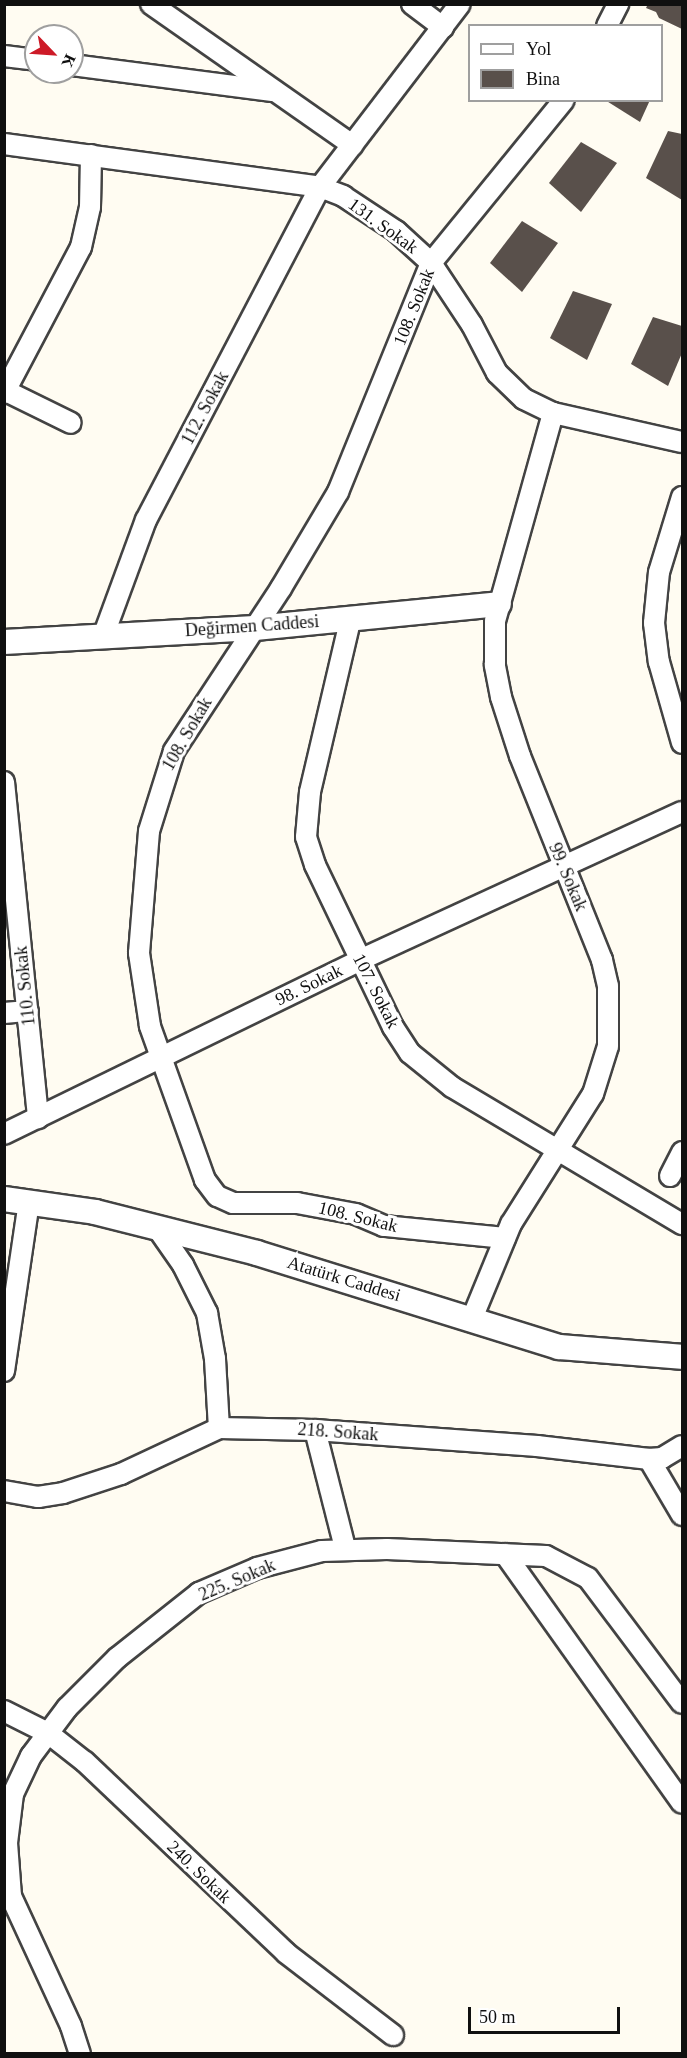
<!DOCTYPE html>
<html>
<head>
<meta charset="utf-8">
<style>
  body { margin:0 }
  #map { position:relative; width:687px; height:2058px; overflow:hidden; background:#fffcf2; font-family:"Times New Roman",serif }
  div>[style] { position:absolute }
  .building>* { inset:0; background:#59504b }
  .roads { filter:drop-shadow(2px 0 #434343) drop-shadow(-2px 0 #434343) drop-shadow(0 2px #434343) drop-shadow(0 -2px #434343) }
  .minor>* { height:20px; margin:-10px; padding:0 10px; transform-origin:10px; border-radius:10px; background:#fff }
  .tertiary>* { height:24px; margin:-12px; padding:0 12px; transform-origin:12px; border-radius:12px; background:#fff }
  span { translate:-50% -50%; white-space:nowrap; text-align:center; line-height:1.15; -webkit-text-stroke:6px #fff; paint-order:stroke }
  .street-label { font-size:18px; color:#101010 }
  .frame { position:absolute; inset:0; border:6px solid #101010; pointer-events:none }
  .legend { position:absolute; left:468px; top:24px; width:195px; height:78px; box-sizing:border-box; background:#fff; border:2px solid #9f9f9f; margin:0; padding:8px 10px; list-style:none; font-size:18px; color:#101010 }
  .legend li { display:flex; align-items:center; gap:12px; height:30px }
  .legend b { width:30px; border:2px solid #9f9f9f }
  .north { position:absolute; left:24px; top:24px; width:60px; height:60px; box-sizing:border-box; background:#fff; border:2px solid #9f9f9f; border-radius:50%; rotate:115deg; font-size:16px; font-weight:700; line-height:24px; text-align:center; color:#101010 }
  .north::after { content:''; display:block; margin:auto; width:21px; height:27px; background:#cd1a27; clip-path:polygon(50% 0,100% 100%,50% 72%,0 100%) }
  .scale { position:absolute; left:468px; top:2007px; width:152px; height:27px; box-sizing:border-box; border:3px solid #101010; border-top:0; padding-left:8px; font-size:18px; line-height:21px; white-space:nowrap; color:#101010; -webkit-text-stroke:4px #fff; paint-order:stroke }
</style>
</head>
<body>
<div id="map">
  <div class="building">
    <div style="clip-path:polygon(648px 4px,682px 4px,682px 29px,659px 18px,656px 12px,646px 8px)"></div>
    <div style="clip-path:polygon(605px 100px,650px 100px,640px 122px)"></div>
    <div style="clip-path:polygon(668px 131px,682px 134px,682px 200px,646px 178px)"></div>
    <div style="clip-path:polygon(581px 142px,617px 163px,581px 212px,549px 183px)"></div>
    <div style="clip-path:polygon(522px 221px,558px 243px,522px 292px,490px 263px)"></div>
    <div style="clip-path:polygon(573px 291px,612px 304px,587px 360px,550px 338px)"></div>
    <div style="clip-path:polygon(653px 317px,682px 326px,682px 353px,668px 386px,631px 364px)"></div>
  </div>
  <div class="roads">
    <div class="minor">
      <div style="left:151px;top:4px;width:246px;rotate:35deg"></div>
      <div style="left:412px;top:4px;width:39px;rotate:37deg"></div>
      <div style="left:607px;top:26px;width:25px;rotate:-63deg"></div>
      <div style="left:4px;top:56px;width:32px;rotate:7deg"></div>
      <div style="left:72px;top:65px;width:202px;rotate:7.4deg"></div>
      <div style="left:4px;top:144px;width:319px;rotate:7.7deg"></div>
      <div style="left:320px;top:187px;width:25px;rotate:21deg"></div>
      <div style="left:343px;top:196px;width:64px;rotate:33.4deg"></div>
      <div style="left:396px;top:231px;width:47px;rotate:42.4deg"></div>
      <div style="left:431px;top:263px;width:74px;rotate:56.5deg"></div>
      <div style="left:472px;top:325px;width:54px;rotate:62.5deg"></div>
      <div style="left:497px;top:373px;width:37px;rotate:44deg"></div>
      <div style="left:524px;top:399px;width:32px;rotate:26deg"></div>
      <div style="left:553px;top:413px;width:132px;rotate:12.7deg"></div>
      <div style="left:6px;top:391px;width:72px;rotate:26.2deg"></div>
      <div style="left:4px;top:393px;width:165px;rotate:-62.2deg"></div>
      <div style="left:81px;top:247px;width:41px;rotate:-77.3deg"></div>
      <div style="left:90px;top:207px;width:52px;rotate:-88.9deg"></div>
      <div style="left:682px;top:497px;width:78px;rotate:107deg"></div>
      <div style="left:659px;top:572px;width:51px;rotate:95.6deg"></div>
      <div style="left:654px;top:623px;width:39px;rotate:83deg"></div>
      <div style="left:659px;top:662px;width:84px;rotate:74.1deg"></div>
      <div style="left:351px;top:617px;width:180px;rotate:103.2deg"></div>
      <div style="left:310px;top:792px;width:45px;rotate:95.1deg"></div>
      <div style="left:306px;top:837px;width:29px;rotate:72deg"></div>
      <div style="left:315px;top:865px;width:180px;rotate:64.3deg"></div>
      <div style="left:393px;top:1027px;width:31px;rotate:57deg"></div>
      <div style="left:410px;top:1053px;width:54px;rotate:39deg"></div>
      <div style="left:452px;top:1087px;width:268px;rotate:30.8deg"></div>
      <div style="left:104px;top:634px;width:121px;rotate:-69.8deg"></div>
      <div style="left:146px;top:520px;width:376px;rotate:-62.4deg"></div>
      <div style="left:320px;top:187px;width:230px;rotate:-52.6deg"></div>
      <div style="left:4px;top:782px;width:338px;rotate:84.2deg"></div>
      <div style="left:4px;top:1013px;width:24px;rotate:-5deg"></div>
      <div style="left:4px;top:1134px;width:396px;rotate:-26deg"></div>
      <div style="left:360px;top:960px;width:354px;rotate:-24.7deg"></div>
      <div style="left:670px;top:1176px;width:27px;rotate:-63deg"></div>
      <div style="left:158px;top:1229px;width:44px;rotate:55.2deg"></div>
      <div style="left:183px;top:1265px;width:54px;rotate:63.4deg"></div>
      <div style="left:207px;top:1313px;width:47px;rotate:80.1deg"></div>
      <div style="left:215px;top:1359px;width:69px;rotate:86.7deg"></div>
      <div style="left:505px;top:1238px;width:122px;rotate:-174.3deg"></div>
      <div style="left:384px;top:1226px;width:30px;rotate:-157deg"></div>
      <div style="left:356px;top:1214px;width:60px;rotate:-169.4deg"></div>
      <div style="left:297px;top:1203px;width:64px;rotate:180deg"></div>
      <div style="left:233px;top:1203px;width:17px;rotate:-156deg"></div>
      <div style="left:217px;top:1196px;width:20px;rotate:-127deg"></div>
      <div style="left:205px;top:1180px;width:164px;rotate:-109.7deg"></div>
      <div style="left:150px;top:1026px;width:74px;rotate:-98.6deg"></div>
      <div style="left:139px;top:953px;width:122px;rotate:-85.3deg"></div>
      <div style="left:149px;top:831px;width:84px;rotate:-72.6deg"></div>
      <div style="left:174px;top:751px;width:195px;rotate:-56.7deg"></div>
      <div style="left:281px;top:588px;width:112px;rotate:-59.3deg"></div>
      <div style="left:338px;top:492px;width:247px;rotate:-67.9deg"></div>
      <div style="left:431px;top:263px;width:210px;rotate:-50.8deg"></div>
      <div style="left:471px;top:1321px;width:105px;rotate:-67.6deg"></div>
      <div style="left:511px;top:1224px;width:154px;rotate:-57.8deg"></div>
      <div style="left:593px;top:1094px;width:50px;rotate:-72.6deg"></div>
      <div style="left:608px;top:1046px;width:60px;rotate:-90deg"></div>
      <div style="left:608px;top:986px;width:27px;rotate:-103deg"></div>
      <div style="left:602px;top:960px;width:220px;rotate:-111.9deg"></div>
      <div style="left:520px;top:756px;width:62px;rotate:-107.9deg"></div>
      <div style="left:501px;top:697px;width:33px;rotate:-101deg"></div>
      <div style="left:495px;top:665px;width:44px;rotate:-90deg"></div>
      <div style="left:495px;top:621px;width:216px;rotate:-74.4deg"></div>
      <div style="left:4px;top:1371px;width:171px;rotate:-81.6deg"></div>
      <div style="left:315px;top:1430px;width:122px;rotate:75.7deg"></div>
      <div style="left:649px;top:1459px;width:65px;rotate:59.5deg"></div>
      <div style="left:4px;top:1491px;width:35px;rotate:10deg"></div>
      <div style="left:38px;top:1497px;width:25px;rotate:-9deg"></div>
      <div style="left:63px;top:1493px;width:61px;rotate:-18.1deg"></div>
      <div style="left:121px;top:1474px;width:108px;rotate:-25.1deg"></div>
      <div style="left:219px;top:1428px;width:96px;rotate:1.2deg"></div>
      <div style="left:315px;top:1430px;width:223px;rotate:4.1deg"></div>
      <div style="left:537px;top:1446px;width:113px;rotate:6.6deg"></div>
      <div style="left:649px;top:1459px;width:13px;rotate:-4deg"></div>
      <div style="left:662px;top:1458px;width:23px;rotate:-31deg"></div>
      <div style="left:505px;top:1554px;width:305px;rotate:54.6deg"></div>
      <div style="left:4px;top:1711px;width:49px;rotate:26.6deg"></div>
      <div style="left:48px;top:1733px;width:47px;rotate:38.1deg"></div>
      <div style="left:85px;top:1762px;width:277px;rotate:43.5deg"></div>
      <div style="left:286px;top:1953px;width:135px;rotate:37.5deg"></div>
      <div style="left:80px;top:2054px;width:29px;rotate:-108deg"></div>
      <div style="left:71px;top:2026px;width:143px;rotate:-114.8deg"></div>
      <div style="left:11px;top:1896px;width:53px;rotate:-94.3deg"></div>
      <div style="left:7px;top:1843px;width:49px;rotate:-83deg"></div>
      <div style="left:13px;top:1794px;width:42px;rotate:-64.7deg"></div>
      <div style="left:31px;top:1756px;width:60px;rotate:-53.1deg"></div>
      <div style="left:67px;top:1708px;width:71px;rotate:-45deg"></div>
      <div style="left:117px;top:1658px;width:105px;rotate:-38.4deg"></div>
      <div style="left:199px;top:1593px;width:63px;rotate:-23.3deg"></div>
      <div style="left:257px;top:1568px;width:67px;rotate:-14.7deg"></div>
      <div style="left:322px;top:1551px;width:65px;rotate:-1.8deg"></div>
      <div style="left:387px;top:1549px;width:159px;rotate:2.5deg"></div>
      <div style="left:546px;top:1556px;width:47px;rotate:27.6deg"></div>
      <div style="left:588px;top:1578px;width:156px;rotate:53.1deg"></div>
    </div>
    <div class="tertiary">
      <div style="left:4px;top:642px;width:251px;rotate:-3.2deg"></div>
      <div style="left:255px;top:628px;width:245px;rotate:-5.6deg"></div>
      <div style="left:4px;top:1199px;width:92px;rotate:8.1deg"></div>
      <div style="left:95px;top:1212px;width:167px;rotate:14.2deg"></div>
      <div style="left:257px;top:1253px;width:316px;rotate:17.3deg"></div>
      <div style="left:559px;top:1347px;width:123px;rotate:4.6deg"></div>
    </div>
  </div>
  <div class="street-label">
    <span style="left:383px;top:226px;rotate:36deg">131. Sokak</span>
    <span style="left:414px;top:307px;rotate:-68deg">108. Sokak</span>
    <span style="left:205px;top:408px;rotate:-62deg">112. Sokak</span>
    <span style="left:252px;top:626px;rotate:-4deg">Değirmen Caddesi</span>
    <span style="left:187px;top:734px;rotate:-60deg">108. Sokak</span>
    <span style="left:568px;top:877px;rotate:67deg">99. Sokak</span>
    <span style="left:309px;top:985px;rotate:-26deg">98. Sokak</span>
    <span style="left:25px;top:986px;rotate:-96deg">110. Sokak</span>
    <span style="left:376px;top:991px;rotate:63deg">107. Sokak</span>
    <span style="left:358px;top:1217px;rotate:14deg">108. Sokak</span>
    <span style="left:344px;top:1279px;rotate:17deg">Atatürk Caddesi</span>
    <span style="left:338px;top:1432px;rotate:4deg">218. Sokak</span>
    <span style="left:237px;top:1580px;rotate:-23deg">225. Sokak</span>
    <span style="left:199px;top:1872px;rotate:44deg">240. Sokak</span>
  </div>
  <div class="frame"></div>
  <ul class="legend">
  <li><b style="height:8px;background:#fff"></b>Yol</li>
  <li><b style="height:16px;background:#59504b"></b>Bina</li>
  </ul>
  <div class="north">K</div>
  <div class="scale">50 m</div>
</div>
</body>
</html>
